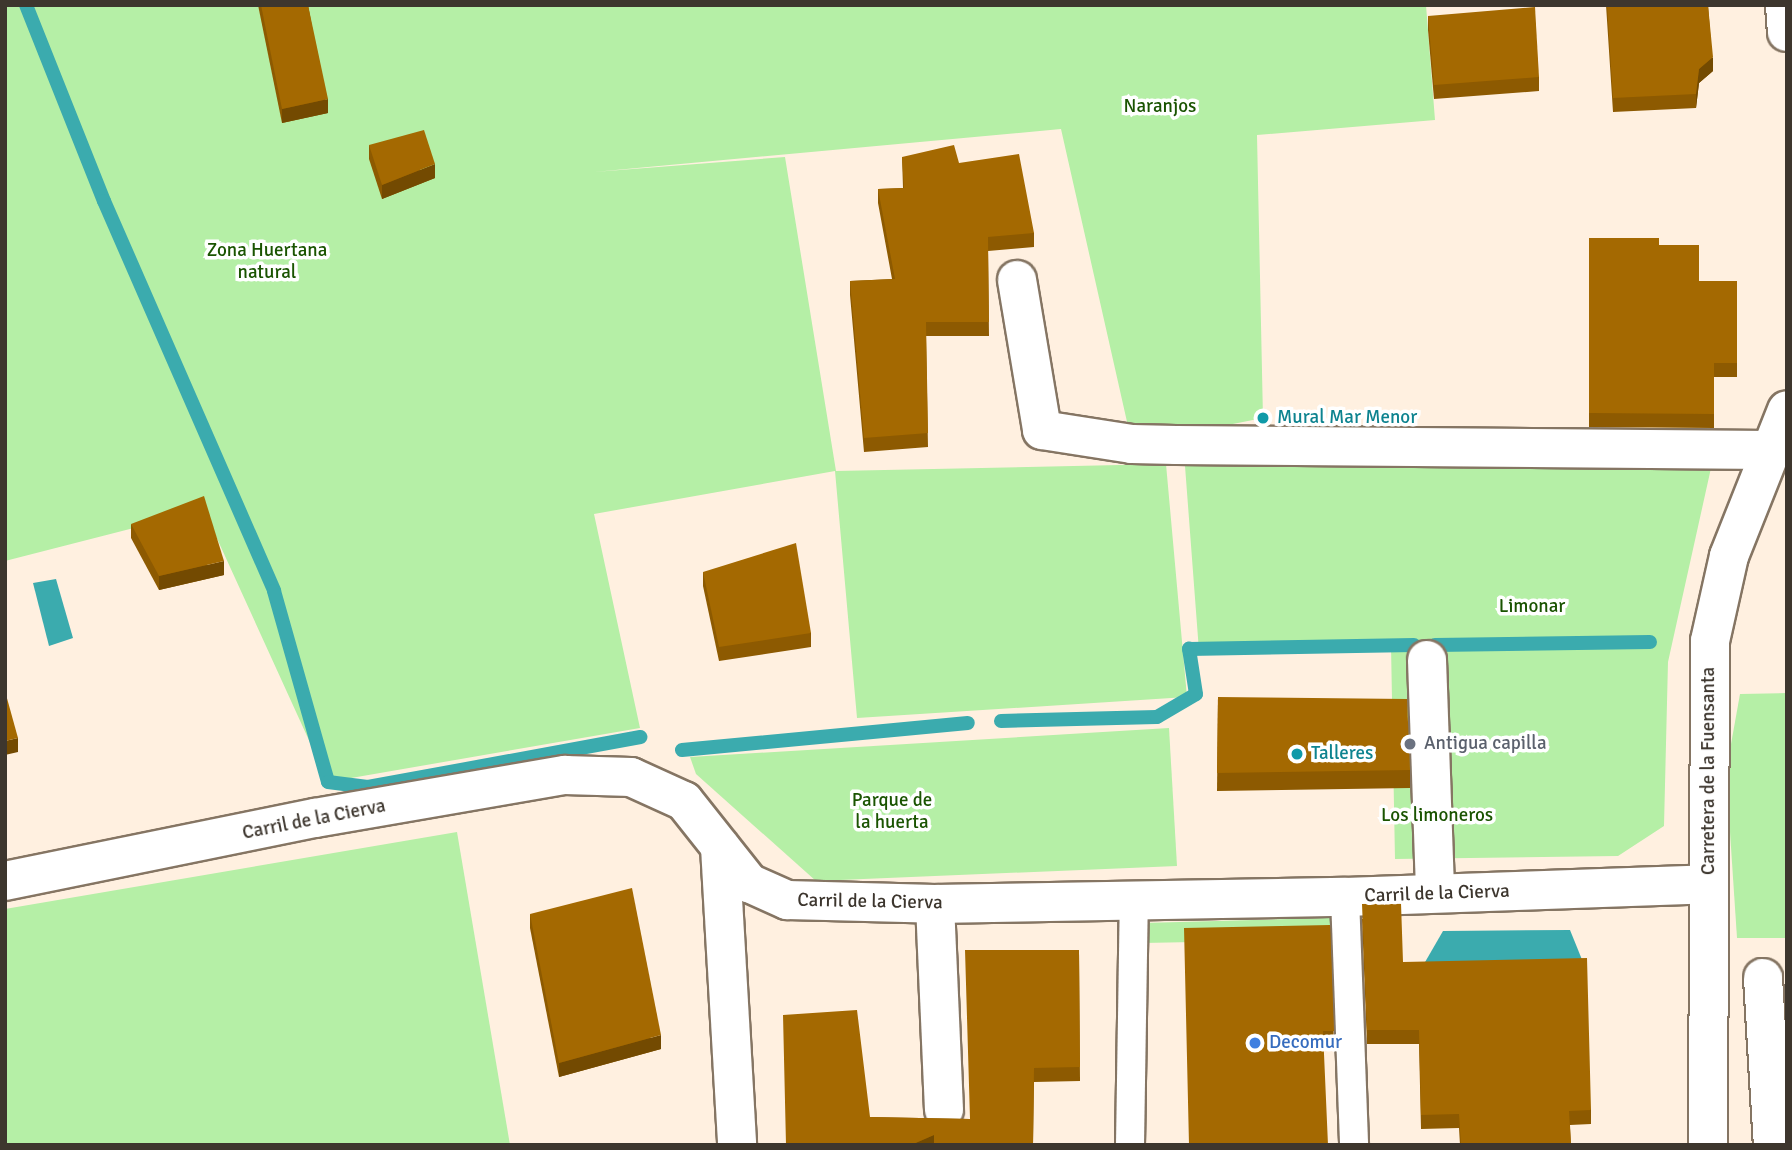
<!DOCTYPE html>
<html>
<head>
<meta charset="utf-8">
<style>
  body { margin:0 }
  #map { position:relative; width:1792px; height:1150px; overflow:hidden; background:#fff0e0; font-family:Signika,sans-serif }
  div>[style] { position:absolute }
  .green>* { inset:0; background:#b5efa6 }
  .water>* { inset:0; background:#3babae }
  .stream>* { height:14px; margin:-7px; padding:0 7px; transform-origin:7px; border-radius:7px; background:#3babae }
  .roads { filter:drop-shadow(2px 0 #857563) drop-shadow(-2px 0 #857563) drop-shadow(0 2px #857563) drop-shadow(0 -2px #857563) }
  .service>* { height:28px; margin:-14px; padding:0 14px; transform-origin:14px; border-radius:14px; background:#fff }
  .minor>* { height:38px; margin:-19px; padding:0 19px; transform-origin:19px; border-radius:19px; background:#fff }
  .secondary>* { height:38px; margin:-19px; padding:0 19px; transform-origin:19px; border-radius:19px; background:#fff }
  .wall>* { inset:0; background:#8d5a01 }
  .shaded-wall>* { inset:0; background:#734a01 }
  .building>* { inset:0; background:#a46901 }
  .dots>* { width:19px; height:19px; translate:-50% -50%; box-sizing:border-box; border:4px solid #fff; border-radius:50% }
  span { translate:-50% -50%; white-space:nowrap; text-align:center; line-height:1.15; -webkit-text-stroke:7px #fff; paint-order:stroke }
  .park-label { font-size:19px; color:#1a5401 }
  .culture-label { font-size:19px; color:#0d838f }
  .left { translate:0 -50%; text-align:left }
  .worship-label { font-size:19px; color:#5b616d }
  .street-label { font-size:19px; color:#3d362e }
  .shop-label { font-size:19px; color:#366cbe }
  .frame { position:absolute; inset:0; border:7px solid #3d362e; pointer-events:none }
</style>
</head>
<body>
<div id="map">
  <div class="green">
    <div style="clip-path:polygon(5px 5px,1426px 5px,1435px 120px,1257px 135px,1263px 418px,1132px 444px,1061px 129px,594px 172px,785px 157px,836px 471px,1166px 464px,1187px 697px,857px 718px,835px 471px,594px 514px,640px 728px,328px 782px,204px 510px,5px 561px)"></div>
    <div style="clip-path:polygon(1713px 459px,1668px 662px,1664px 826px,1618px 856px,1395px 859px,1391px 646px,1199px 651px,1185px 466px)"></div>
    <div style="clip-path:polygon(1787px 693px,1787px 938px,1737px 938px,1726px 772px,1740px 694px)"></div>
    <div style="clip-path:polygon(1169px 728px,1177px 866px,816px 881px,696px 774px,690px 757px)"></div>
    <div style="clip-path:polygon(457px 832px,510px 1145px,5px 1145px,5px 909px)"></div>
    <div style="clip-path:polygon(1360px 917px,1359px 939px,1143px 943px,1143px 923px)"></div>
  </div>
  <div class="water">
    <div style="clip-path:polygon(56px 579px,73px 638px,49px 646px,33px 583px)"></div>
    <div style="clip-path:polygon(1570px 930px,1587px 972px,1417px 976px,1443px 931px)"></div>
  </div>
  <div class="stream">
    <div style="left:26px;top:5px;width:211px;rotate:68.3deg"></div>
    <div style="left:104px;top:201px;width:425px;rotate:66.4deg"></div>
    <div style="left:274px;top:591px;width:198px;rotate:74.2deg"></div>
    <div style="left:328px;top:782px;width:40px;rotate:7.1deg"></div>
    <div style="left:368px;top:787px;width:277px;rotate:-10.4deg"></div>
    <div style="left:1435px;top:645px;width:215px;rotate:-0.8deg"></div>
    <div style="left:1001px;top:721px;width:156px;rotate:-1.5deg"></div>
    <div style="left:1157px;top:717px;width:45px;rotate:-30.5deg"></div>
    <div style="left:1196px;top:694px;width:46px;rotate:-98.8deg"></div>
    <div style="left:1189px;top:649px;width:225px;rotate:-1deg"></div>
    <div style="left:682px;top:750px;width:287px;rotate:-5.4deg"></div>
  </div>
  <div class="roads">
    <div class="service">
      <div style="left:1345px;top:897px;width:248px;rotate:87.9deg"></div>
      <div style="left:1130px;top:1145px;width:246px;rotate:-89.1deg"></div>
    </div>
    <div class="minor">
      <div style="left:1785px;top:5px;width:27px;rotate:86deg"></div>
      <div style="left:1017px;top:280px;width:152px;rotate:80.5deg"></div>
      <div style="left:1042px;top:430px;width:91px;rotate:8.8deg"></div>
      <div style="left:1132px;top:444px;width:44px;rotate:1.3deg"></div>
      <div style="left:1176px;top:445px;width:594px;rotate:0.48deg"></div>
      <div style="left:1427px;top:660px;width:233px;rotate:88deg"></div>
      <div style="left:720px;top:847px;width:298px;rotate:86.7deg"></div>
      <div style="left:5px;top:881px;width:316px;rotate:-11.5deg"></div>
      <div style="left:315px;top:818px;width:254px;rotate:-9.8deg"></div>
      <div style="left:565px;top:775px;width:66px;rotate:1.7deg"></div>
      <div style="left:631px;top:777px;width:58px;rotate:24.4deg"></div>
      <div style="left:684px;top:801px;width:105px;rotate:51.6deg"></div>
      <div style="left:749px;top:883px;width:42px;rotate:24.1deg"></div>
      <div style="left:787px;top:900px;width:148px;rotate:1.5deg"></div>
      <div style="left:935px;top:904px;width:410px;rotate:-1deg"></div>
      <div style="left:1345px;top:897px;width:364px;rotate:-2deg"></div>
      <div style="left:935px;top:904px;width:206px;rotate:87.5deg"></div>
      <div style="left:1763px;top:978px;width:167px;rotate:86.6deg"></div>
    </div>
    <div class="secondary">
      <div style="left:1708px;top:1145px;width:504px;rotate:-89.77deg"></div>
      <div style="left:1710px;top:641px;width:87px;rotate:-77.4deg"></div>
      <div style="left:1729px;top:556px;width:157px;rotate:-68.3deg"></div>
    </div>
  </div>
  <div class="wall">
    <div style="clip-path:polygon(258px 5px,308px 5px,328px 113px,282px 123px)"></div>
    <div style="clip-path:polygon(1606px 5px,1708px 5px,1713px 71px,1699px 83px,1696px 108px,1613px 112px)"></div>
    <div style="clip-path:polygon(1428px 16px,1539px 77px,1539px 91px,1434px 99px,1428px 30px)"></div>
    <div style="clip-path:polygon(369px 145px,435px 178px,382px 199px,369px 159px)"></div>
    <div style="clip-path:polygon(902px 157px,959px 163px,1034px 233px,1034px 247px,988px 251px,989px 336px,926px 336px,928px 447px,864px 452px,850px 295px,850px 281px,892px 279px,878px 203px,878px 189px,903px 188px)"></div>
    <div style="clip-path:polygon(1589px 238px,1659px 245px,1699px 281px,1737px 281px,1737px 377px,1714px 377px,1714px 428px,1589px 427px)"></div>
    <div style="clip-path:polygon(131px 524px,224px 575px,159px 590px,131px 538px)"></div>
    <div style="clip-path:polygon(703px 572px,811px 633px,811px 647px,719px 661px,703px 586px)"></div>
    <div style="clip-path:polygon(1218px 697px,1410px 770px,1410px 788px,1217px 791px)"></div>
    <div style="clip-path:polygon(530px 914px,661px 1049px,559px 1077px,530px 928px)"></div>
    <div style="clip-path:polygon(1362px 918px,1403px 962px,1591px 1110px,1591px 1124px,1570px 1125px,1571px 1145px,1460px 1145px,1459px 1128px,1421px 1129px,1419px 1044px,1367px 1044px)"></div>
    <div style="clip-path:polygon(1330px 925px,1334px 1045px,1323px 1045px,1189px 1145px)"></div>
    <div style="clip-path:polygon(1079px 950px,1080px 1081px,1034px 1082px,1033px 1145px,786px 1145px,870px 1117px,970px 1119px)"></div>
  </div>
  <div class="shaded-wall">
    <div style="clip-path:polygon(1713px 57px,1713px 71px,1699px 83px,1696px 108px,1696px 94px,1699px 69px)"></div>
    <div style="clip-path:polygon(328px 99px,328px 113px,282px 123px,282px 109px)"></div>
    <div style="clip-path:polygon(435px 164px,435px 178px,382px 199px,382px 185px)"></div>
    <div style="clip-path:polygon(224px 561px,224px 575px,159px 590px,159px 576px)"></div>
    <div style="clip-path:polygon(18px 738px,18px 752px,5px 755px,5px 741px)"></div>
    <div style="clip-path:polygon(661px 1035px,661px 1049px,559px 1077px,559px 1063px)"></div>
    <div style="clip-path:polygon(934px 1135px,934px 1145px,911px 1145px)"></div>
  </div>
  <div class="building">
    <div style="clip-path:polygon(261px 5px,308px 5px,328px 99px,282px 109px)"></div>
    <div style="clip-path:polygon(1607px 5px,1708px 5px,1713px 57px,1699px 69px,1696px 94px,1613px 98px)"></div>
    <div style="clip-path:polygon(1535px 7px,1539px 77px,1434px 85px,1428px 16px)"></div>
    <div style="clip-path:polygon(424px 130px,435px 164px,382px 185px,369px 145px)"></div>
    <div style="clip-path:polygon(954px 145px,959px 163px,1019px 154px,1034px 233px,988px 237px,989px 322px,926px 322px,928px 433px,864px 438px,850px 281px,895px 279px,878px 189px,904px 188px,902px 157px)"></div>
    <div style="clip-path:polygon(1589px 238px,1659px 238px,1659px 245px,1699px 245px,1699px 281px,1737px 281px,1737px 363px,1714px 363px,1714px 414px,1589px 413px)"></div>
    <div style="clip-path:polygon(204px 496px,224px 561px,159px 576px,131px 524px)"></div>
    <div style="clip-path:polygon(796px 543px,811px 633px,719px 647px,703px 572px)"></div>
    <div style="clip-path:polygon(5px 691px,18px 738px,5px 741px)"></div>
    <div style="clip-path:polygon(1218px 697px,1407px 699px,1410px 770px,1217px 773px)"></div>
    <div style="clip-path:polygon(632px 888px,661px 1035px,559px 1063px,530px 914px)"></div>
    <div style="clip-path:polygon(1401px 903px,1403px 962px,1587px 958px,1591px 1110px,1569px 1111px,1571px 1145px,1461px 1145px,1459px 1114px,1421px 1115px,1419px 1030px,1367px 1030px,1362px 904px)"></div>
    <div style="clip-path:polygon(1330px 925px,1334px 1031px,1323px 1031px,1328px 1145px,1189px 1145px,1184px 928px)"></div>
    <div style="clip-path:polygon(965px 950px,1079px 950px,1080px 1067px,1034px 1068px,1033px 1145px,934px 1145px,934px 1135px,911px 1145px,786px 1145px,783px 1015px,857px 1010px,870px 1117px,970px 1119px)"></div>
  </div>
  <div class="dots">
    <div style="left:1263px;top:418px;background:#0f9aa8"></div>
    <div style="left:1410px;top:744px;background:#6b7280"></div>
    <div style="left:1297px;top:754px;background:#0f9aa8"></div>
    <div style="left:1255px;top:1043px;background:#3f7fe0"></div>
  </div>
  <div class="park-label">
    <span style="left:1160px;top:107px">Naranjos</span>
    <span style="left:267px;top:262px">Zona Huertana<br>natural</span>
    <span style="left:1532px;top:607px">Limonar</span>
    <span style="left:892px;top:812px">Parque de<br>la huerta</span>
    <span style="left:1437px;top:816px">Los limoneros</span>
  </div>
  <div class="culture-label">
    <span class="left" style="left:1277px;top:418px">Mural Mar Menor</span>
    <span class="left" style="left:1311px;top:754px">Talleres</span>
  </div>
  <div class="worship-label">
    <span class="left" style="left:1424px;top:744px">Antigua capilla</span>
  </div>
  <div class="street-label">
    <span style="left:1709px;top:771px;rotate:-90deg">Carretera de la Fuensanta</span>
    <span style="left:314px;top:820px;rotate:-11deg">Carril de la Cierva</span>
    <span style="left:1437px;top:894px;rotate:-2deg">Carril de la Cierva</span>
    <span style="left:870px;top:902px;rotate:1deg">Carril de la Cierva</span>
  </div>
  <div class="shop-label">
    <span class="left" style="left:1269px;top:1043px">Decomur</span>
  </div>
  <div class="frame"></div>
</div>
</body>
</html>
